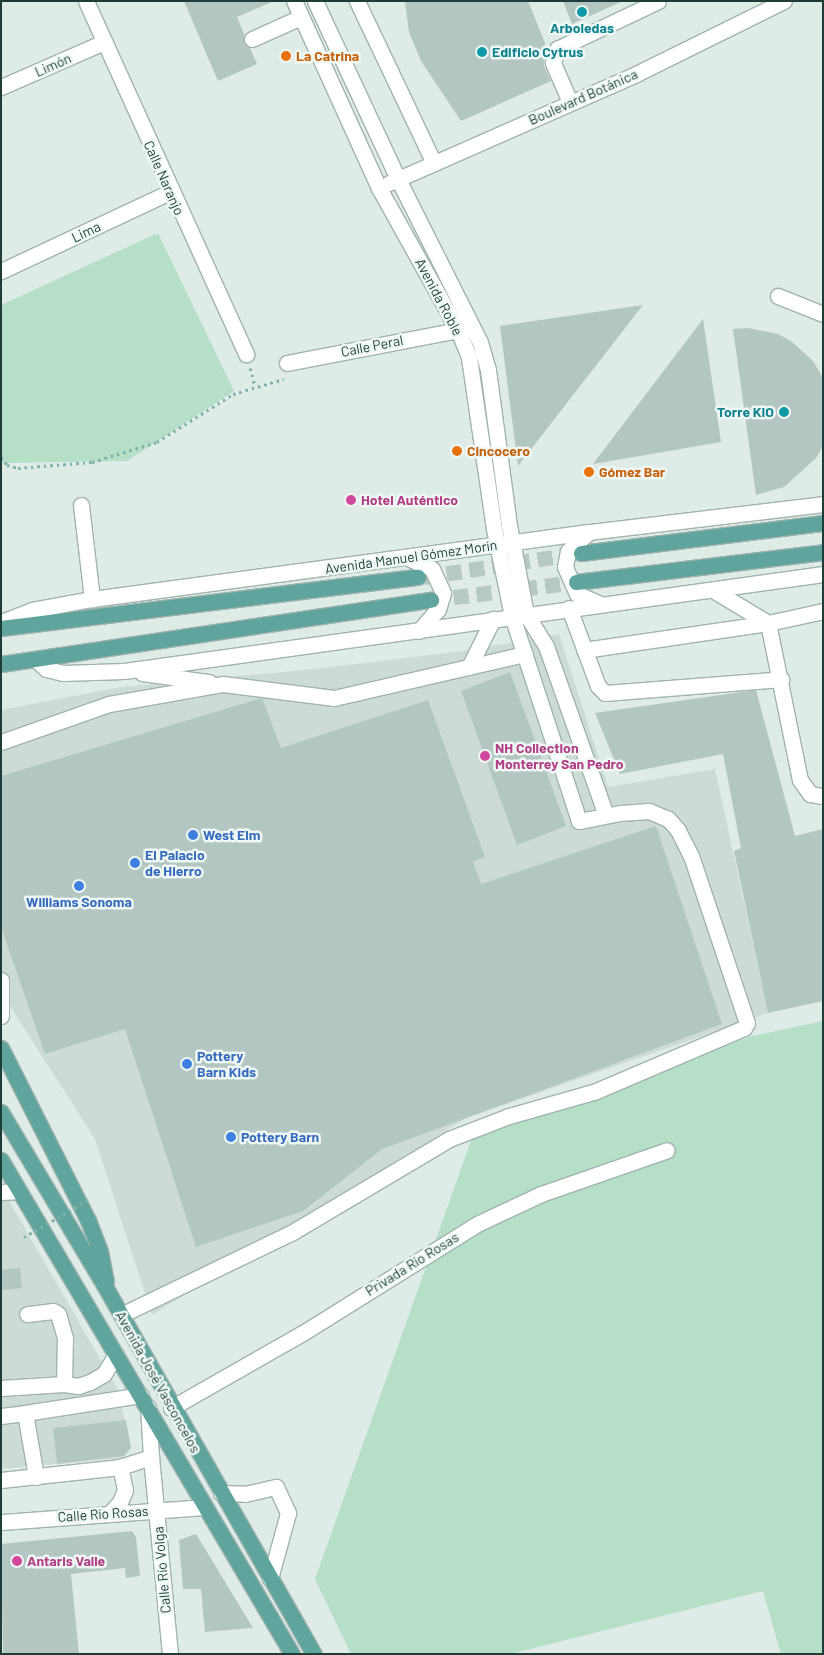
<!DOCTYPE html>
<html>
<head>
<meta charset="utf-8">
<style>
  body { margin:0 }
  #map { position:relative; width:824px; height:1655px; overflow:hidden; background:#deebe7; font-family:Barlow,sans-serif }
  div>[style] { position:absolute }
  .built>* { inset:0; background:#cddbd7 }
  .green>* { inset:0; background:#b5dfc6 }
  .building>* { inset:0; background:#b4c6c1 }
  .major-tunnel>* { height:15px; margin-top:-7.5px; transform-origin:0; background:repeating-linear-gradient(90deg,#b8c8c4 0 15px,transparent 0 23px) }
  .path>* { height:3px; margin-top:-1.5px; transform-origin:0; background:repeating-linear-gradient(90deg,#7cb2a9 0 2.5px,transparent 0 6.5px) }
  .roads { filter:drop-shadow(1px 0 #a1b3af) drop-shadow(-1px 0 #a1b3af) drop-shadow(0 1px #a1b3af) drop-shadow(0 -1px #a1b3af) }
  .minor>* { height:15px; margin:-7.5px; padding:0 7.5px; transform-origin:7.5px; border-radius:7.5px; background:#fff }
  .major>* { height:15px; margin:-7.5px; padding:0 7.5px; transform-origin:7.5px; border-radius:7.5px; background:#5fa59d }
  .path-bridge>* { height:3px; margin-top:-1.5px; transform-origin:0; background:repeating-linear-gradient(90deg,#7cb2a9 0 2.5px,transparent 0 6.5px) }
  .dots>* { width:14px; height:14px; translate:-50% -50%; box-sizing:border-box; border:2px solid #eff8f5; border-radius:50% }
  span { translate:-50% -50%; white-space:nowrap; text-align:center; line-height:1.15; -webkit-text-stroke:5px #eff8f5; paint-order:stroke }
  .culture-label { font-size:14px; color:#0d838f; font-weight:700 }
  .left { translate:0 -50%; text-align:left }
  .right { translate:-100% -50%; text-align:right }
  .food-label { font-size:14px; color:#c56008; font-weight:700 }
  .street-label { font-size:14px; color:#1e3d39 }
  .hotel-label { font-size:14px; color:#b23c85; font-weight:700 }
  .shop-label { font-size:14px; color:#366cbe; font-weight:700 }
  .frame { position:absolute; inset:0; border:2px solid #1e3d39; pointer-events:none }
</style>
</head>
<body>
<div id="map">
  <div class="built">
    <div style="clip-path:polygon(559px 634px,608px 787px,715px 769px,768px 1013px,466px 1118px,152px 1315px,95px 1139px,1px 992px,1px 710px,121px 687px,315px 669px,463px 651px)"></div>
    <div style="clip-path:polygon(1px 1187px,118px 1390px,131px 1448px,122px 1458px,1px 1469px)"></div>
  </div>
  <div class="green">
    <div style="clip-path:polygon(158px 233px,234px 391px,127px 461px,1px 463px,1px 305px)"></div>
    <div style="clip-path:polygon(823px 1021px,823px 1654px,781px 1654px,763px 1591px,510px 1654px,351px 1654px,315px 1579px,473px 1135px,752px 1036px)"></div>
  </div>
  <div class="building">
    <div style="clip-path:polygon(184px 1px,274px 1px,237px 17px,244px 34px,244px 43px,250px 48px,257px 64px,218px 81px)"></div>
    <div style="clip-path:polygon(405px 1px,528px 1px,545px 43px,544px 66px,551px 81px,461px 121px,421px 61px,409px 32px)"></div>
    <div style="clip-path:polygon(563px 1px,623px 1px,572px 24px)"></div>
    <div style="clip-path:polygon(643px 305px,518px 466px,500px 326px)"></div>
    <div style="clip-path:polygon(703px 319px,721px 442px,593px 464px)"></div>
    <div style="clip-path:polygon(748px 328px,778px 334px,791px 341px,813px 361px,823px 378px,823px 446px,816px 458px,784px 487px,756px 495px,733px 329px)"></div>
    <div style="clip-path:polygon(510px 672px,566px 826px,517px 845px,461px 691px)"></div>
    <div style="clip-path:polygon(756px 690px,795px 836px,823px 829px,823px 1001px,768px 1013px,734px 851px,741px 848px,723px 754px,620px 774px,595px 713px)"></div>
    <div style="clip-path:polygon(262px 698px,281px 748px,428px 700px,485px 857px,473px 862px,481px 884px,656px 826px,722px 1024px,382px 1149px,303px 1211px,196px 1247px,125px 1029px,45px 1054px,1px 927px,1px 776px)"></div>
    <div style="clip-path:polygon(20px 1268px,22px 1288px,1px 1290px,1px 1270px)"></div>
    <div style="clip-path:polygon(126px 1420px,131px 1448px,124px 1456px,57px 1464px,53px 1428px)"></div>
    <div style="clip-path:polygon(132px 1531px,136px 1537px,140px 1576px,126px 1578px,125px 1568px,71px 1574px,79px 1654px,3px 1654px,1px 1544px)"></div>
    <div style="clip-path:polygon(196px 1534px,253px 1628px,205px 1632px,201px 1589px,183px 1589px,179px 1540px)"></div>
  </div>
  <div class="major-tunnel">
    <div style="left:424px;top:577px;width:157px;rotate:-8.8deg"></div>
    <div style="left:431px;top:600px;width:146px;rotate:-7.1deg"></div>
  </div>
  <div class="path">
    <div style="left:250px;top:368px;width:19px;rotate:74deg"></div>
    <div style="left:1px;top:457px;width:10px;rotate:53deg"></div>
    <div style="left:7px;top:465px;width:11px;rotate:15deg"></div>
    <div style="left:18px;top:468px;width:74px;rotate:-4.6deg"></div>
    <div style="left:92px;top:462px;width:68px;rotate:-17.1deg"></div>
    <div style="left:157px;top:442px;width:90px;rotate:-32.3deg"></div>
    <div style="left:233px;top:394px;width:53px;rotate:-16.4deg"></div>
  </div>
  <div class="roads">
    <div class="minor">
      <div style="left:86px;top:1px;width:388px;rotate:65.6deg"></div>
      <div style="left:315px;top:1px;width:196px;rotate:65deg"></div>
      <div style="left:398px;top:179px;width:182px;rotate:63.3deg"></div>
      <div style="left:480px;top:342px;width:29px;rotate:74deg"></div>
      <div style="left:488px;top:370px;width:156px;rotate:82.3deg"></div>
      <div style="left:509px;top:525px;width:91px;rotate:79.2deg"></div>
      <div style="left:526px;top:614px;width:38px;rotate:58deg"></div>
      <div style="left:546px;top:646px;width:179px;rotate:70.5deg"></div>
      <div style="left:357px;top:1px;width:177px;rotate:64.6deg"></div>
      <div style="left:252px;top:39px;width:54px;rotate:-24.2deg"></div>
      <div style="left:1px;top:87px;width:112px;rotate:-23.6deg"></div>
      <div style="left:570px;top:102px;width:43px;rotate:-113.6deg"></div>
      <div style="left:553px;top:63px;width:15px;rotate:-74deg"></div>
      <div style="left:557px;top:49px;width:112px;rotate:-25.4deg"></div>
      <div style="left:389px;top:183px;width:270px;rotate:-23.8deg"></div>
      <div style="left:636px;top:74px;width:165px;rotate:-26.3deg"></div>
      <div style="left:1px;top:271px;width:187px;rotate:-25.1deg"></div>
      <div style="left:778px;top:296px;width:48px;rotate:21.8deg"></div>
      <div style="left:287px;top:363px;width:174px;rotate:-10.9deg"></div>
      <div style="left:81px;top:505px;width:95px;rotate:83.3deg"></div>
      <div style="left:589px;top:532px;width:28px;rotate:138deg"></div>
      <div style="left:568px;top:551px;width:16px;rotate:101deg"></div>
      <div style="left:565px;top:567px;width:30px;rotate:66deg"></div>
      <div style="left:577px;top:594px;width:23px;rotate:23deg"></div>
      <div style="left:410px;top:559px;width:24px;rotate:24deg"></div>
      <div style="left:432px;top:569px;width:26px;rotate:65deg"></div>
      <div style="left:443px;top:593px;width:17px;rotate:107deg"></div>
      <div style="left:438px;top:609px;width:29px;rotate:131deg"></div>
      <div style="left:713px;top:590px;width:64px;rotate:31deg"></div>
      <div style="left:768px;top:623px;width:160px;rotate:78.5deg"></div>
      <div style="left:800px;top:780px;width:17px;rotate:54deg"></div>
      <div style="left:810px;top:794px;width:13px;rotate:9deg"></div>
      <div style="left:569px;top:608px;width:83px;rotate:69.6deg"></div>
      <div style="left:598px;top:686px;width:10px;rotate:45deg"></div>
      <div style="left:605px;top:693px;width:177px;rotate:-4.5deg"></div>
      <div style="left:1px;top:622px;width:33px;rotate:-21deg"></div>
      <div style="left:32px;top:610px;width:61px;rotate:-10.4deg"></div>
      <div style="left:92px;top:599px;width:501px;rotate:-7.68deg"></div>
      <div style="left:589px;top:532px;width:236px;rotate:-6.8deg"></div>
      <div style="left:584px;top:650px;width:186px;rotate:-8.3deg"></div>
      <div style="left:768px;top:623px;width:56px;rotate:-12.3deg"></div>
      <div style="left:35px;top:659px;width:15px;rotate:42deg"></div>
      <div style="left:46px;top:669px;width:17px;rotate:13deg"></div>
      <div style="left:63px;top:673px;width:61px;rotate:-1.9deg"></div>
      <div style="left:124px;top:671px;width:706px;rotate:-7.9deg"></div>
      <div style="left:469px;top:667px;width:54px;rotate:-63.4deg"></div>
      <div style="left:142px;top:673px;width:68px;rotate:7.7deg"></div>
      <div style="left:1px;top:742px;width:114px;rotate:-19.4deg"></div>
      <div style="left:109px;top:704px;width:116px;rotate:-10deg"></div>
      <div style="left:223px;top:684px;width:112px;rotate:7.2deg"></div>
      <div style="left:334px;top:698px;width:196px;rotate:-13deg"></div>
      <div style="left:1px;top:980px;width:36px;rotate:90deg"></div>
      <div style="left:1px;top:1192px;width:18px;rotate:-3deg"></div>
      <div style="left:121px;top:1315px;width:189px;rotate:-25.8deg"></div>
      <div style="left:291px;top:1233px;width:184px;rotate:-30.7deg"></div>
      <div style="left:449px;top:1139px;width:64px;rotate:-21deg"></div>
      <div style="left:509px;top:1116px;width:91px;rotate:-16deg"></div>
      <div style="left:596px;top:1091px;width:161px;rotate:-23.1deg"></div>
      <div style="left:744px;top:1028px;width:6px;rotate:-59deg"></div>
      <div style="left:747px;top:1023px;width:176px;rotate:-108.5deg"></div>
      <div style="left:691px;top:856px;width:29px;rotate:-117deg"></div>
      <div style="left:678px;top:830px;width:15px;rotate:-132deg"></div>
      <div style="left:668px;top:819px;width:21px;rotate:-157deg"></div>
      <div style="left:649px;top:811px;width:29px;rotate:176deg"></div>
      <div style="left:620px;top:813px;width:42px;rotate:169deg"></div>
      <div style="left:579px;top:821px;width:216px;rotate:-108.1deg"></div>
      <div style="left:512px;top:616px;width:89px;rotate:-101.7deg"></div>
      <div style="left:494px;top:529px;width:174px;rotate:-98.3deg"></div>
      <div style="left:469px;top:357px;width:29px;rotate:-112deg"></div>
      <div style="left:458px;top:330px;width:162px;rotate:-119.1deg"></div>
      <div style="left:379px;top:188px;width:205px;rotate:-114.4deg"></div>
      <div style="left:64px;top:1384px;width:14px;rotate:8deg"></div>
      <div style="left:78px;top:1386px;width:13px;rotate:-18deg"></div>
      <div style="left:90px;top:1382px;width:16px;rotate:-30deg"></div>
      <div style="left:104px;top:1374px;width:23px;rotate:-59deg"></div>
      <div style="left:1px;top:1388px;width:63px;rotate:-3.6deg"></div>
      <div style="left:64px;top:1384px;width:46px;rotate:-88.8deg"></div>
      <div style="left:65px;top:1338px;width:25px;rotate:-106deg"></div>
      <div style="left:58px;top:1314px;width:6px;rotate:-149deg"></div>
      <div style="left:53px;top:1311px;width:26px;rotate:173deg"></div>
      <div style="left:171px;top:1408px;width:155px;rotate:-29.7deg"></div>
      <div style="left:306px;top:1331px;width:202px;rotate:-32deg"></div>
      <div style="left:477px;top:1224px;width:71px;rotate:-25.1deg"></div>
      <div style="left:541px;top:1194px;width:133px;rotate:-19.2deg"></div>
      <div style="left:25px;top:1413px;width:117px;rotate:-8.8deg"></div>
      <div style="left:1px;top:1416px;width:24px;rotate:-7deg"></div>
      <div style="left:25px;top:1413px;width:65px;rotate:80.2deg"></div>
      <div style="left:151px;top:1457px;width:198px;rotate:84.5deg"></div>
      <div style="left:1px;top:1480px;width:120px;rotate:-6.2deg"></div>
      <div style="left:120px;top:1467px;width:33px;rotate:-18deg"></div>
      <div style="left:151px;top:1457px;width:50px;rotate:-93.4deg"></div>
      <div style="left:221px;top:1493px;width:24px;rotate:2deg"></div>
      <div style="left:245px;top:1494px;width:32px;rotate:-13deg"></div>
      <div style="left:276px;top:1487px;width:29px;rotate:65deg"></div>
      <div style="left:288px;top:1513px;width:68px;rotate:105.3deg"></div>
      <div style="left:111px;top:1512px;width:13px;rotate:-48deg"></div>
      <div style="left:120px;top:1502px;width:13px;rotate:-67deg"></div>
      <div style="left:125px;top:1490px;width:24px;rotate:-102deg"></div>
      <div style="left:1px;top:1522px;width:204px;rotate:-4.2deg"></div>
    </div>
    <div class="major">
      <div style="left:581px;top:553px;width:244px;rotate:-7.1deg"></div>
      <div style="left:576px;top:582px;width:249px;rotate:-6.9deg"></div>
      <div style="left:1px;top:628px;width:420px;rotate:-7deg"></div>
      <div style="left:1px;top:664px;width:435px;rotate:-8.5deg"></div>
      <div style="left:1px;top:1048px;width:193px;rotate:63.2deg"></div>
      <div style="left:88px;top:1220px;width:33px;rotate:69deg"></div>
      <div style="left:100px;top:1251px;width:31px;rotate:79deg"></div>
      <div style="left:1px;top:1112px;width:207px;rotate:59.2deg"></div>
      <div style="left:107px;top:1290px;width:419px;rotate:60.4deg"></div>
      <div style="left:1px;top:1160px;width:573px;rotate:59.5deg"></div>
    </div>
  </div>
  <div class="path-bridge">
    <div style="left:24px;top:1237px;width:76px;rotate:-29.9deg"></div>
  </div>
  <div class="dots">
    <div style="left:582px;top:12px;background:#0f9aa8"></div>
    <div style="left:482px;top:52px;background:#0f9aa8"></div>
    <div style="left:286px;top:56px;background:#e8710a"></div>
    <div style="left:784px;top:412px;background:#0f9aa8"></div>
    <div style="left:457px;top:451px;background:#e8710a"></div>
    <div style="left:589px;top:472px;background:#e8710a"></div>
    <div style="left:351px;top:500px;background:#d1479c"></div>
    <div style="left:485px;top:756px;background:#d1479c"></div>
    <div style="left:193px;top:835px;background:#3f7fe0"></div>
    <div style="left:135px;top:863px;background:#3f7fe0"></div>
    <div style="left:79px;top:886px;background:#3f7fe0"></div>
    <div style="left:187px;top:1064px;background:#3f7fe0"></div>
    <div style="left:231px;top:1137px;background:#3f7fe0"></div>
    <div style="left:17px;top:1561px;background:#d1479c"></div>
  </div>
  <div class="culture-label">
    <span style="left:582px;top:28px">Arboledas</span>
    <span class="left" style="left:492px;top:52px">Edificio Cytrus</span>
    <span class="right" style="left:774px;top:412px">Torre KIO</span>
  </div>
  <div class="food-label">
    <span class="left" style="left:296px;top:56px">La Catrina</span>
    <span class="left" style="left:467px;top:451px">Cincocero</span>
    <span class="left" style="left:599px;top:472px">Gómez Bar</span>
  </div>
  <div class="street-label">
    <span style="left:53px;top:65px;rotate:-24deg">Limón</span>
    <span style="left:583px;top:97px;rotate:-24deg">Boulevard Botánica</span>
    <span style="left:164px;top:178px;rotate:66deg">Calle Naranjo</span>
    <span style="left:86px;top:232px;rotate:-25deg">Lima</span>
    <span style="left:439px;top:297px;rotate:62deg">Avenida Roble</span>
    <span style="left:372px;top:346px;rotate:-11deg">Calle Peral</span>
    <span style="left:411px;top:557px;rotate:-8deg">Avenida Manuel Gómez Morín</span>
    <span style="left:412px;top:1264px;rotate:-32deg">Privada Río Rosas</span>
    <span style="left:158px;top:1382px;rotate:61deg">Avenida José Vasconcelos</span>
    <span style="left:103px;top:1514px;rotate:-4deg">Calle Río Rosas</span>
    <span style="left:162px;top:1570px;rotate:-95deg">Calle Río Volga</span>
  </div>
  <div class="hotel-label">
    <span class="left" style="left:361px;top:500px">Hotel Auténtico</span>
    <span class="left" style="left:495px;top:756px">NH Collection<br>Monterrey San Pedro</span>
    <span class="left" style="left:27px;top:1561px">Antaris Valle</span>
  </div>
  <div class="shop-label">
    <span class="left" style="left:203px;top:835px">West Elm</span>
    <span class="left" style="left:145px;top:863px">El Palacio<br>de Hierro</span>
    <span style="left:79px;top:902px">Williams Sonoma</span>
    <span class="left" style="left:197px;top:1064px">Pottery<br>Barn Kids</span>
    <span class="left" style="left:241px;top:1137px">Pottery Barn</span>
  </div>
  <div class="frame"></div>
</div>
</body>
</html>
